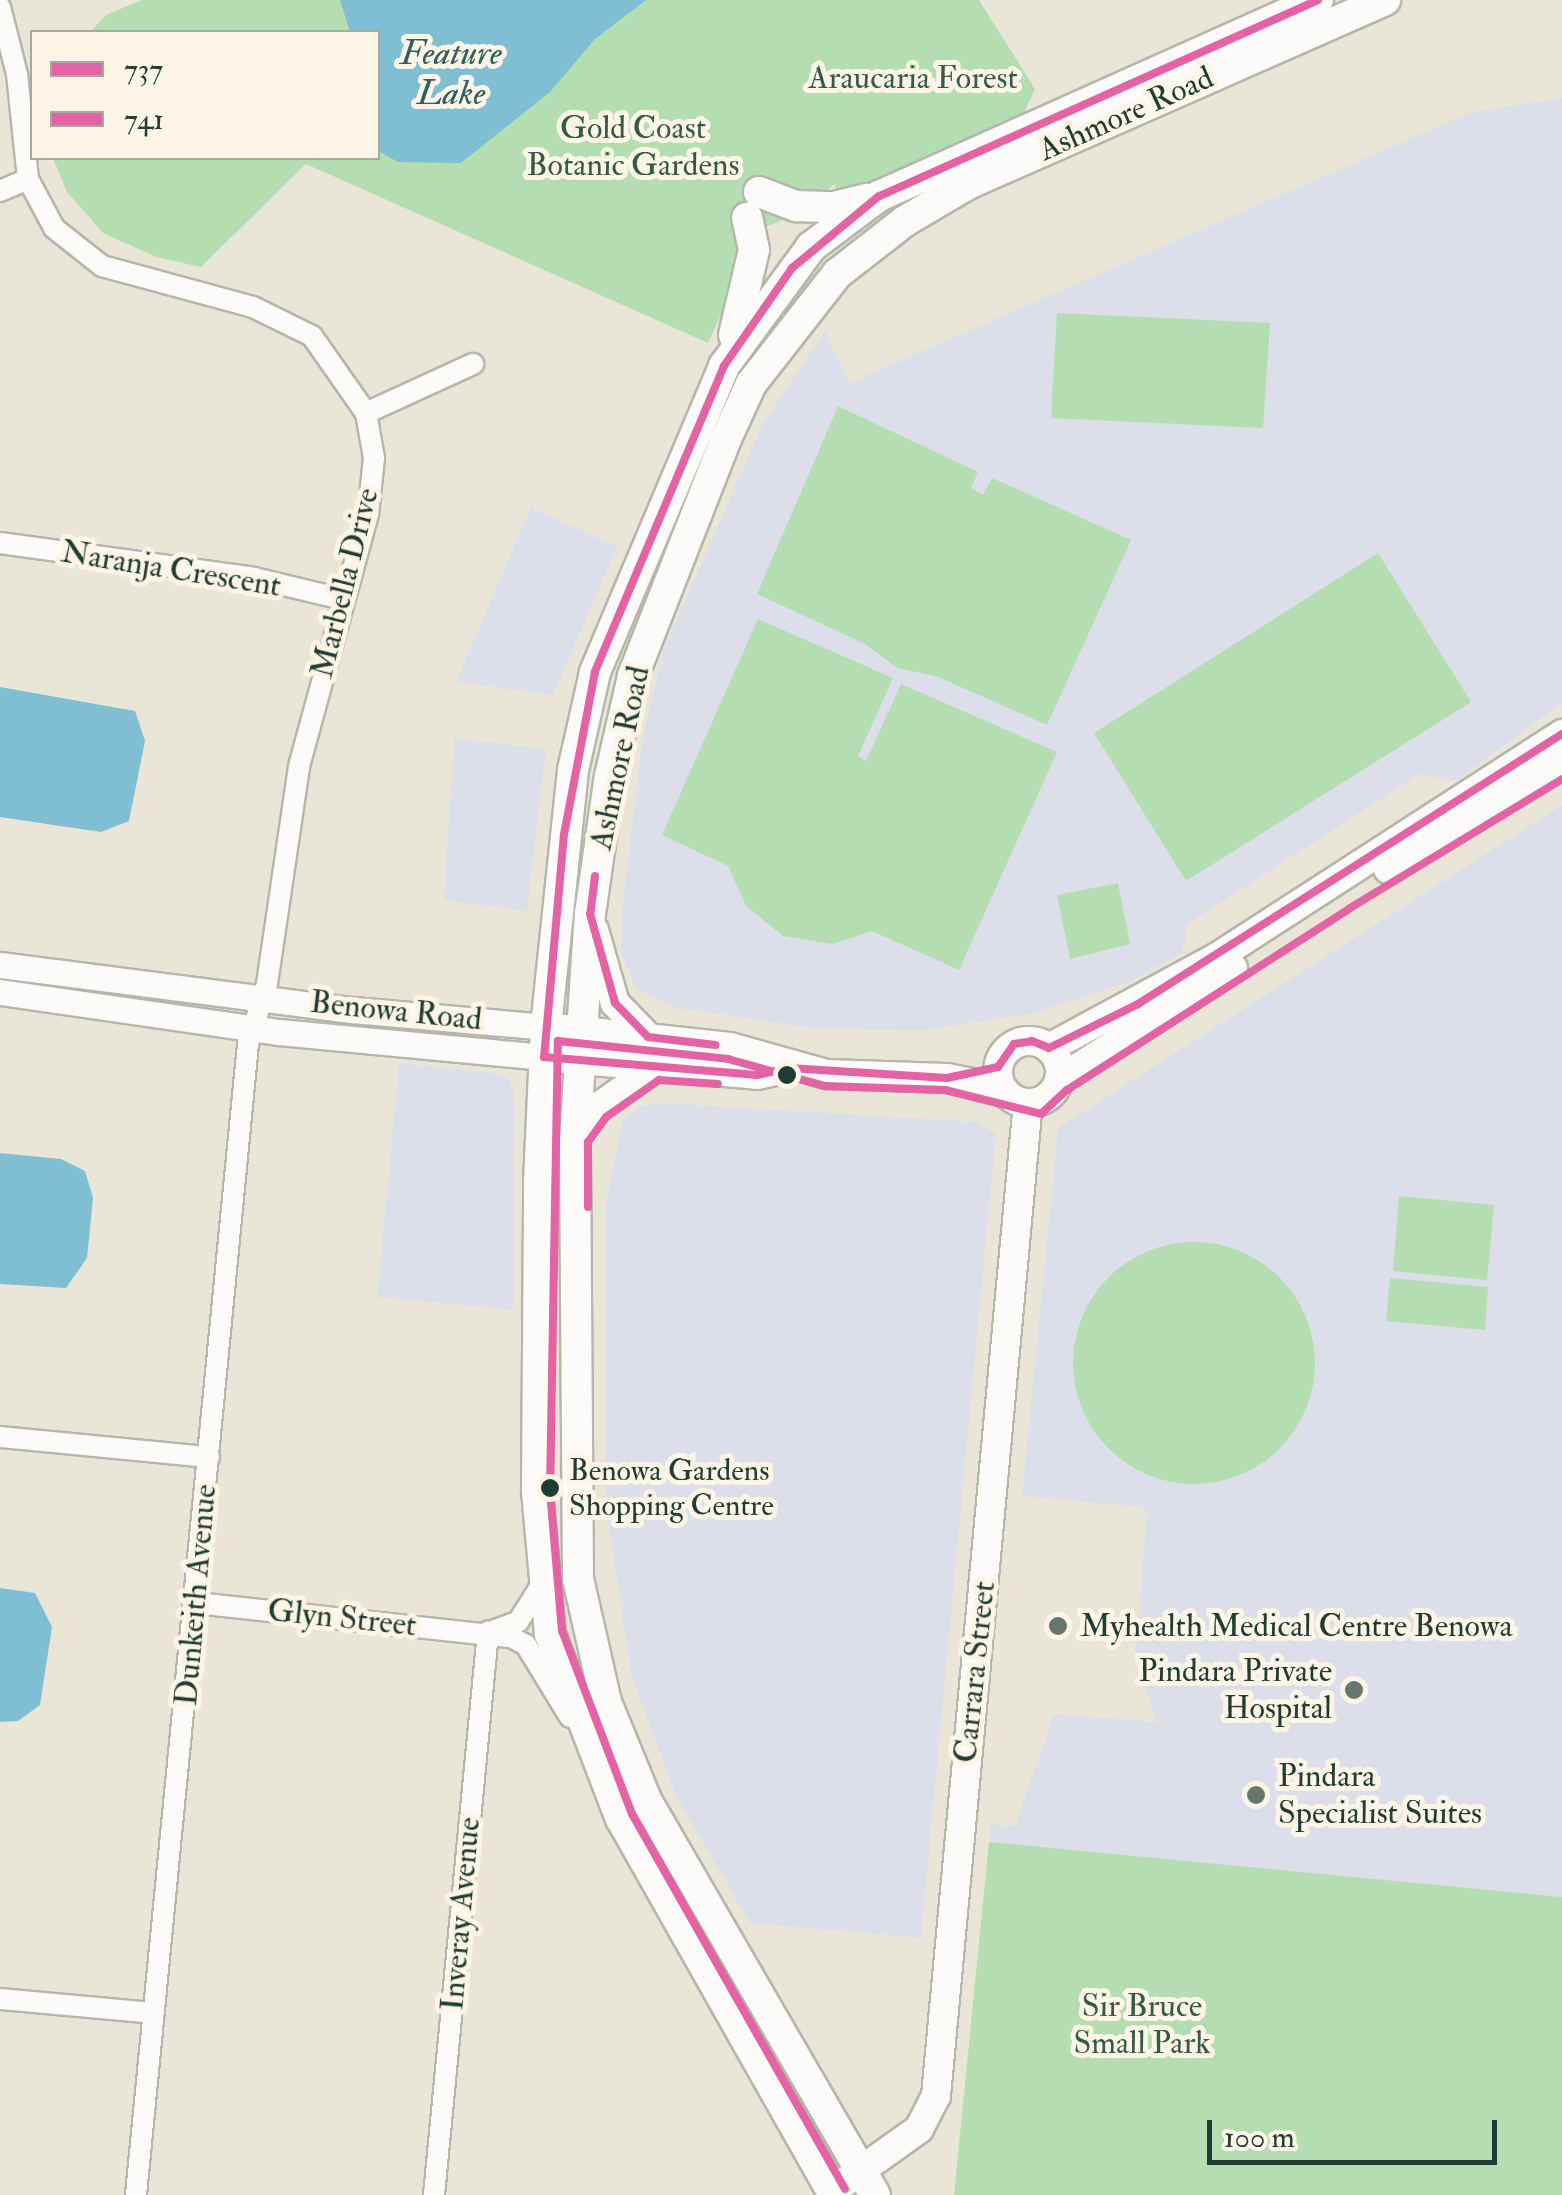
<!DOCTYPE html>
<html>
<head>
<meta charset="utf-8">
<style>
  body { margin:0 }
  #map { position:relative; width:1562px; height:2195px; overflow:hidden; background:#eae6d7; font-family:"IM FELL Double Pica",serif }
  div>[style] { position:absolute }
  .built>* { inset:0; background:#dcdfea }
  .green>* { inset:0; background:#b4ddb2 }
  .round { border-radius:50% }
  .water>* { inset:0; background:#80bed3 }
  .roads { filter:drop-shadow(2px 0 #b5b6ac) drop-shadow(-2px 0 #b5b6ac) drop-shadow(0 2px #b5b6ac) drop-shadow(0 -2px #b5b6ac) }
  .minor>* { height:20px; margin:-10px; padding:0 10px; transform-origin:10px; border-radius:10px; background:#fcfbf9 }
  .tertiary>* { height:25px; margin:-12.5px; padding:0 12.5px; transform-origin:12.5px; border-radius:12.5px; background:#fcfbf9 }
  .secondary>* { height:28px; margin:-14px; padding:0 14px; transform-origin:14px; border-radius:14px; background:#fcfbf9 }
  .secondary>.ring { margin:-14px; padding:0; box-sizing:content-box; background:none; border:28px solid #fcfbf9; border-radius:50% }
  .primary>* { height:30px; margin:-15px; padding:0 15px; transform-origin:15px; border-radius:15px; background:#fcfbf9 }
  .bus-1>* { height:8px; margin:-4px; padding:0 4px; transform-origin:4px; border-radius:4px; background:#e463a4 }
  .bus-2>* { height:8px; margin:-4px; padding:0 4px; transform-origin:4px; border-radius:4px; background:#e463a4 }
  .dots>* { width:28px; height:28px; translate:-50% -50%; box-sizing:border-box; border:5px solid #fcf5e5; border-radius:50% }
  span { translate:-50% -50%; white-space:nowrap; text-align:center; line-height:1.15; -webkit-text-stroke:10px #fcf5e5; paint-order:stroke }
  .bus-label { font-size:30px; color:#1f3d34 }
  .left { translate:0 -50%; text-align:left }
  .park-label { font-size:32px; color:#345b47 }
  .street-label { font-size:32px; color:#1f3d34 }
  .poi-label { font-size:32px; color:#1f3d34 }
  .right { translate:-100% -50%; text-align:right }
  .water-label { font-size:35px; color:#2f5f63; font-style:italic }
  .legend { position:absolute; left:30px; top:30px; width:350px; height:130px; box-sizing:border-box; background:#fcf5e5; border:2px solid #a4ab9e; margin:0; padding:12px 18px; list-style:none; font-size:30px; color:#1f3d34 }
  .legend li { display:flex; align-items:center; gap:20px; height:50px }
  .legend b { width:50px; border:2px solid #a4ab9e }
  .scale { position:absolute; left:1207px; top:2120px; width:290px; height:45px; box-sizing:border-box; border:5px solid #1f3d34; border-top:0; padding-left:12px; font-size:30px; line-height:35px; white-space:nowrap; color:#1f3d34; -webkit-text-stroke:8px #fcf5e5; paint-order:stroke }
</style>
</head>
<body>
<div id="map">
  <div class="built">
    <div style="clip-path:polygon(1562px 98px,1562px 703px,1455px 781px,1420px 774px,1189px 923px,1182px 953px,1131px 981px,1031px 1014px,925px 1030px,820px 1029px,677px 1008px,636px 989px,621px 953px,622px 909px,643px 736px,662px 654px,763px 423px,825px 331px,849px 383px,1472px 112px)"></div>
    <div style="clip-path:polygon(531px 507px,617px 547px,553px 695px,456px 682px)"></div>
    <div style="clip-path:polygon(454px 738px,546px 749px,527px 911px,444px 900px)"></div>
    <div style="clip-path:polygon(1562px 805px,1562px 1897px,989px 1842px,991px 1824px,1015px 1826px,1054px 1714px,1157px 1722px,1135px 1656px,1147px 1514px,1142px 1507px,1022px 1496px,1058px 1128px)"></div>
    <div style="clip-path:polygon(399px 1063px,501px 1074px,510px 1081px,515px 1096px,513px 1310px,377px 1297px)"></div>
    <div style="clip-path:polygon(663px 1103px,976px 1122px,996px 1134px,921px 1938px,750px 1923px,676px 1796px,631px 1675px,605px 1497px,606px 1203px,623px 1119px,640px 1106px)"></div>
  </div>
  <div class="green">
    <div style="clip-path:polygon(142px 0,979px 0,1035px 89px,1022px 118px,839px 196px,834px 184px,805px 212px,760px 229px,708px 343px,306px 164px,201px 267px,156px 257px,103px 233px,67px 192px,53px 158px,378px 158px,378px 32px,90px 32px,106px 15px)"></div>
    <div style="clip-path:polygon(1057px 313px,1270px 323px,1263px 428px,1051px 418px)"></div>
    <div style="clip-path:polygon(838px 406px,978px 472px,971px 488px,983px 495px,992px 478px,1131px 540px,1047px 725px,936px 676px,897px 668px,865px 644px,757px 594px)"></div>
    <div style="clip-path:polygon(1378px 553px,1471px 702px,1186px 881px,1094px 733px)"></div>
    <div style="clip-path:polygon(758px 619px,893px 678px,858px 756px,866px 761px,901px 684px,1057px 752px,959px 970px,872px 931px,833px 944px,783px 936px,746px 906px,728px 866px,662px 835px)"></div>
    <div style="clip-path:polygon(1118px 883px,1130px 944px,1070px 959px,1057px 895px)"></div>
    <div style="clip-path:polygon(1399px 1196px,1494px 1205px,1487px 1280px,1393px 1271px)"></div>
    <div class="round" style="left:1073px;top:1242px;width:242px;height:242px"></div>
    <div style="clip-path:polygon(1390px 1278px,1488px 1287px,1485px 1330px,1386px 1321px)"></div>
    <div style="clip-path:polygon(989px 1842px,1562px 1897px,1562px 2195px,954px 2195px)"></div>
  </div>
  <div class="water">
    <div style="clip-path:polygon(340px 0,646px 0,595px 39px,550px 92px,461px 163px,398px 162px,378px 151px,378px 32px,350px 32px)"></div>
    <div style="clip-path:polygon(0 687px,135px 711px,145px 741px,129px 821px,101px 832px,0 817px)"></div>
    <div style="clip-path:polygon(0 1153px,61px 1159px,85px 1171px,93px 1198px,87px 1258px,66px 1288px,0 1284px)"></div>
    <div style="clip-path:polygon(0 1588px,35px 1593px,52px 1627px,40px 1705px,18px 1721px,0 1722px)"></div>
  </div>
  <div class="roads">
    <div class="minor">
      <div style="left:0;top:7px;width:69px;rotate:75.8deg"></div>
      <div style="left:17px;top:74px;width:106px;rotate:84deg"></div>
      <div style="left:28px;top:179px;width:55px;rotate:62deg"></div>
      <div style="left:54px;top:228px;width:61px;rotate:38.4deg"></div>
      <div style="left:102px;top:266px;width:156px;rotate:15.2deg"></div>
      <div style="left:253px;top:307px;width:66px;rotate:26.2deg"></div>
      <div style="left:312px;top:336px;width:94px;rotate:55deg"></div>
      <div style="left:366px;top:413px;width:46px;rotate:79.9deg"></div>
      <div style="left:374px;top:458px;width:56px;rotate:96.1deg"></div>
      <div style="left:368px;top:514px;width:262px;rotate:105.3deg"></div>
      <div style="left:299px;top:767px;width:219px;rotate:98.4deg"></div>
      <div style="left:267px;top:984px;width:63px;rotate:107.6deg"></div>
      <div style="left:248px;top:1044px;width:1156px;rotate:95.56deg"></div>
      <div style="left:0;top:191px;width:30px;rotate:-23deg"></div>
      <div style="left:366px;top:413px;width:118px;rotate:-24.6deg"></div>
      <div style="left:0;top:543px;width:256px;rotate:7.8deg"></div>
      <div style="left:254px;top:578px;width:90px;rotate:13.4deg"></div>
      <div style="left:0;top:1437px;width:210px;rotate:5.5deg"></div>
      <div style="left:196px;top:1603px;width:317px;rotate:6.2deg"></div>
      <div style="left:511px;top:1637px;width:17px;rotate:28deg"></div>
      <div style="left:526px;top:1645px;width:84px;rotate:58.6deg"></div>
      <div style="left:490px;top:1632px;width:30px;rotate:-20deg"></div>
      <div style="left:518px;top:1622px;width:45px;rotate:-57.7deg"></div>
      <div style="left:0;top:1999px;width:154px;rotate:5.2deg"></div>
      <div style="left:434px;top:2195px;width:566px;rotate:-84.52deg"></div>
    </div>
    <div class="tertiary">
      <div style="left:0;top:965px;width:356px;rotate:7.3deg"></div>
      <div style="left:353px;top:1010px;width:194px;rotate:5deg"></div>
      <div style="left:0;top:992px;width:282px;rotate:8.2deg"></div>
      <div style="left:279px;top:1032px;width:266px;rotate:5.4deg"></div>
    </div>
    <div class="secondary">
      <div style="left:1388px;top:869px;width:203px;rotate:-31.1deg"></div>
      <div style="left:594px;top:930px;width:76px;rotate:74deg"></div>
      <div style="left:615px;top:1003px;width:47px;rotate:45.9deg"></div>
      <div style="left:546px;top:1027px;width:185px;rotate:6.2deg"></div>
      <div style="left:730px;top:1047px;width:101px;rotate:15.6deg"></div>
      <div style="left:827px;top:1074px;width:120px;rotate:1.9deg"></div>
      <div style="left:947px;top:1078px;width:57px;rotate:11.1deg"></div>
      <div class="ring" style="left:998px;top:1041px;width:34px;height:34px"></div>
      <div style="left:1049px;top:1048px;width:193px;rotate:-28.4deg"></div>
      <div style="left:1219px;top:956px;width:409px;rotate:-32.9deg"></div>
      <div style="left:544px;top:1057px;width:214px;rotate:4.8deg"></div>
      <div style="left:757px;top:1075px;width:33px;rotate:-12deg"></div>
      <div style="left:1059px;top:1080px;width:207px;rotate:-32.8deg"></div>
      <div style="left:575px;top:1138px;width:37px;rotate:-54deg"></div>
      <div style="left:597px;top:1108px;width:71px;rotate:-35.3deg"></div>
      <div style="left:832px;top:2191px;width:107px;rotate:-35.5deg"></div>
      <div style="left:919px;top:2129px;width:37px;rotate:-63deg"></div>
      <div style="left:936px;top:2096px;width:997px;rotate:-84.71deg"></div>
    </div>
    <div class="primary">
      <div style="left:759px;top:192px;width:40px;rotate:21deg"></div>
      <div style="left:796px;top:206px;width:38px;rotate:2deg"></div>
      <div style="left:834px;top:207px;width:34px;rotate:-14deg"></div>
      <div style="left:734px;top:335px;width:87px;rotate:-76.8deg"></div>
      <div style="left:754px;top:250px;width:33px;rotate:-102deg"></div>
      <div style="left:834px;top:2195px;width:432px;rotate:-119.5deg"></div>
      <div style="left:621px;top:1819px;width:198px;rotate:-111deg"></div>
      <div style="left:550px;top:1634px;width:145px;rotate:-95.2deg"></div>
      <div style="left:537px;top:1490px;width:308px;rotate:-89.6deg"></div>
      <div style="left:539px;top:1182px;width:155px;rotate:-87.4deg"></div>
      <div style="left:546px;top:1027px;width:258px;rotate:-84deg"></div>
      <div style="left:573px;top:770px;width:100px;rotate:-77.3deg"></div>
      <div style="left:595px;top:672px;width:332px;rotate:-67.1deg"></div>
      <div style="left:724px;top:366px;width:147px;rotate:-53.8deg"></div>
      <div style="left:811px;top:247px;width:85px;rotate:-36.9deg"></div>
      <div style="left:879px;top:196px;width:481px;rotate:-24.1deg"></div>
      <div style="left:875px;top:2195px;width:454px;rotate:-120.1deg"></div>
      <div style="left:647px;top:1802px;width:108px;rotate:-112.3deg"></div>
      <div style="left:606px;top:1702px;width:126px;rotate:-102.8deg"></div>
      <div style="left:578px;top:1579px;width:441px;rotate:-90.4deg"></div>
      <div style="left:575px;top:1138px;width:225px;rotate:-86.2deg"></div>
      <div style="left:590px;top:914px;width:139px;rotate:-81.8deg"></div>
      <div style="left:610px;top:776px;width:103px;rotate:-77deg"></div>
      <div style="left:633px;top:676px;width:252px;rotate:-68.6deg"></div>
      <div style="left:725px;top:441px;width:63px;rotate:-65.5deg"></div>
      <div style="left:751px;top:384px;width:140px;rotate:-52deg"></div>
      <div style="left:837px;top:274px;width:86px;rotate:-37.9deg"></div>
      <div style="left:905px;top:221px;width:73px;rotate:-30.4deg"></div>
      <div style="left:968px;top:184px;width:456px;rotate:-23.8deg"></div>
    </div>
  </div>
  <div class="bus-1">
    <div style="left:1318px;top:0;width:481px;rotate:155.9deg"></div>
    <div style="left:879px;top:196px;width:113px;rotate:140.4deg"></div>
    <div style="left:792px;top:268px;width:119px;rotate:124.8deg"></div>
    <div style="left:724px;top:366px;width:332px;rotate:112.9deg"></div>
    <div style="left:595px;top:672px;width:165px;rotate:100.8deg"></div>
    <div style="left:564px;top:834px;width:224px;rotate:95.1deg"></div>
    <div style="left:544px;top:1057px;width:214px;rotate:4.8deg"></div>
    <div style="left:757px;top:1075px;width:33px;rotate:-12deg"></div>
    <div style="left:789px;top:1068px;width:158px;rotate:3.6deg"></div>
    <div style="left:947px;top:1078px;width:52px;rotate:-12.2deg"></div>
    <div style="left:998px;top:1067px;width:28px;rotate:-55deg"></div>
    <div style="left:1014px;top:1044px;width:18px;rotate:-9deg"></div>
    <div style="left:1032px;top:1041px;width:18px;rotate:22deg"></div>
    <div style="left:1049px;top:1048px;width:99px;rotate:-26.3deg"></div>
    <div style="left:1138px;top:1004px;width:503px;rotate:-32.49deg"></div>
    <div style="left:595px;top:876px;width:38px;rotate:97deg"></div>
    <div style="left:590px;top:914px;width:92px;rotate:74.3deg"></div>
    <div style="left:615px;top:1003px;width:47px;rotate:45.9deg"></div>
    <div style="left:648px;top:1037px;width:68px;rotate:6.7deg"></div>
  </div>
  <div class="bus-2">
    <div style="left:588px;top:1207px;width:65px;rotate:-90deg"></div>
    <div style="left:588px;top:1142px;width:31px;rotate:-54deg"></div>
    <div style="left:606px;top:1117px;width:65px;rotate:-34.9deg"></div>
    <div style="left:659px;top:1080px;width:59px;rotate:3.9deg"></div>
    <div style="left:845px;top:2189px;width:431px;rotate:-119.6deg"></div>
    <div style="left:632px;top:1814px;width:196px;rotate:-110.9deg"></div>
    <div style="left:562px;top:1631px;width:142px;rotate:-94.9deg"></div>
    <div style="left:550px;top:1490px;width:449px;rotate:-89deg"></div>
    <div style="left:558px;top:1041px;width:171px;rotate:6deg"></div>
    <div style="left:728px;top:1059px;width:101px;rotate:15.6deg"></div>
    <div style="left:825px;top:1086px;width:120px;rotate:1.9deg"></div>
    <div style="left:945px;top:1090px;width:99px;rotate:14deg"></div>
    <div style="left:1041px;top:1114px;width:35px;rotate:-43deg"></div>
    <div style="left:1067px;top:1090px;width:336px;rotate:-32.7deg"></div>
    <div style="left:1350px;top:908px;width:248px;rotate:-31.3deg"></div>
  </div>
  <div class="dots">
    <div style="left:787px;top:1075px;background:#1f3d34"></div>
    <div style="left:550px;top:1488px;background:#1f3d34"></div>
    <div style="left:1058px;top:1626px;background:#66786d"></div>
    <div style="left:1354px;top:1690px;background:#66786d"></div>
    <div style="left:1256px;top:1795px;background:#66786d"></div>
  </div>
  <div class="bus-label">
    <span class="left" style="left:569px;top:1488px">Benowa Gardens<br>Shopping Centre</span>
  </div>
  <div class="park-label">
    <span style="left:913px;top:78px">Araucaria Forest</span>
    <span style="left:633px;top:147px">Gold Coast<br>Botanic Gardens</span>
    <span style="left:1142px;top:2025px">Sir Bruce<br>Small Park</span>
  </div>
  <div class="street-label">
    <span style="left:1126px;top:114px;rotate:-24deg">Ashmore Road</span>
    <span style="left:171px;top:569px;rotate:9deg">Naranja Crescent</span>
    <span style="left:345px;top:583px;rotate:-76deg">Marbella Drive</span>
    <span style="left:620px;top:758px;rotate:-78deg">Ashmore Road</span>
    <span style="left:396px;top:1011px;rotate:6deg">Benowa Road</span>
    <span style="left:196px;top:1595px;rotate:-85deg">Dunkeith Avenue</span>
    <span style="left:342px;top:1618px;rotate:6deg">Glyn Street</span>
    <span style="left:975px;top:1672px;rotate:-84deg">Carrara Street</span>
    <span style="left:461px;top:1914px;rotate:-85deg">Inveray Avenue</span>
  </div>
  <div class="poi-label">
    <span class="left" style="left:1080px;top:1626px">Myhealth Medical Centre Benowa</span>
    <span class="right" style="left:1332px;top:1690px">Pindara Private<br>Hospital</span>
    <span class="left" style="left:1278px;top:1795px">Pindara<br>Specialist Suites</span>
  </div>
  <div class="water-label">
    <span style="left:451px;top:73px">Feature<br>Lake</span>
  </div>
  <ul class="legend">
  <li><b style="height:12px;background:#e463a4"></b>737</li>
  <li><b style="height:12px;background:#e463a4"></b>741</li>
  </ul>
  <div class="scale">100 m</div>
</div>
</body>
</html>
